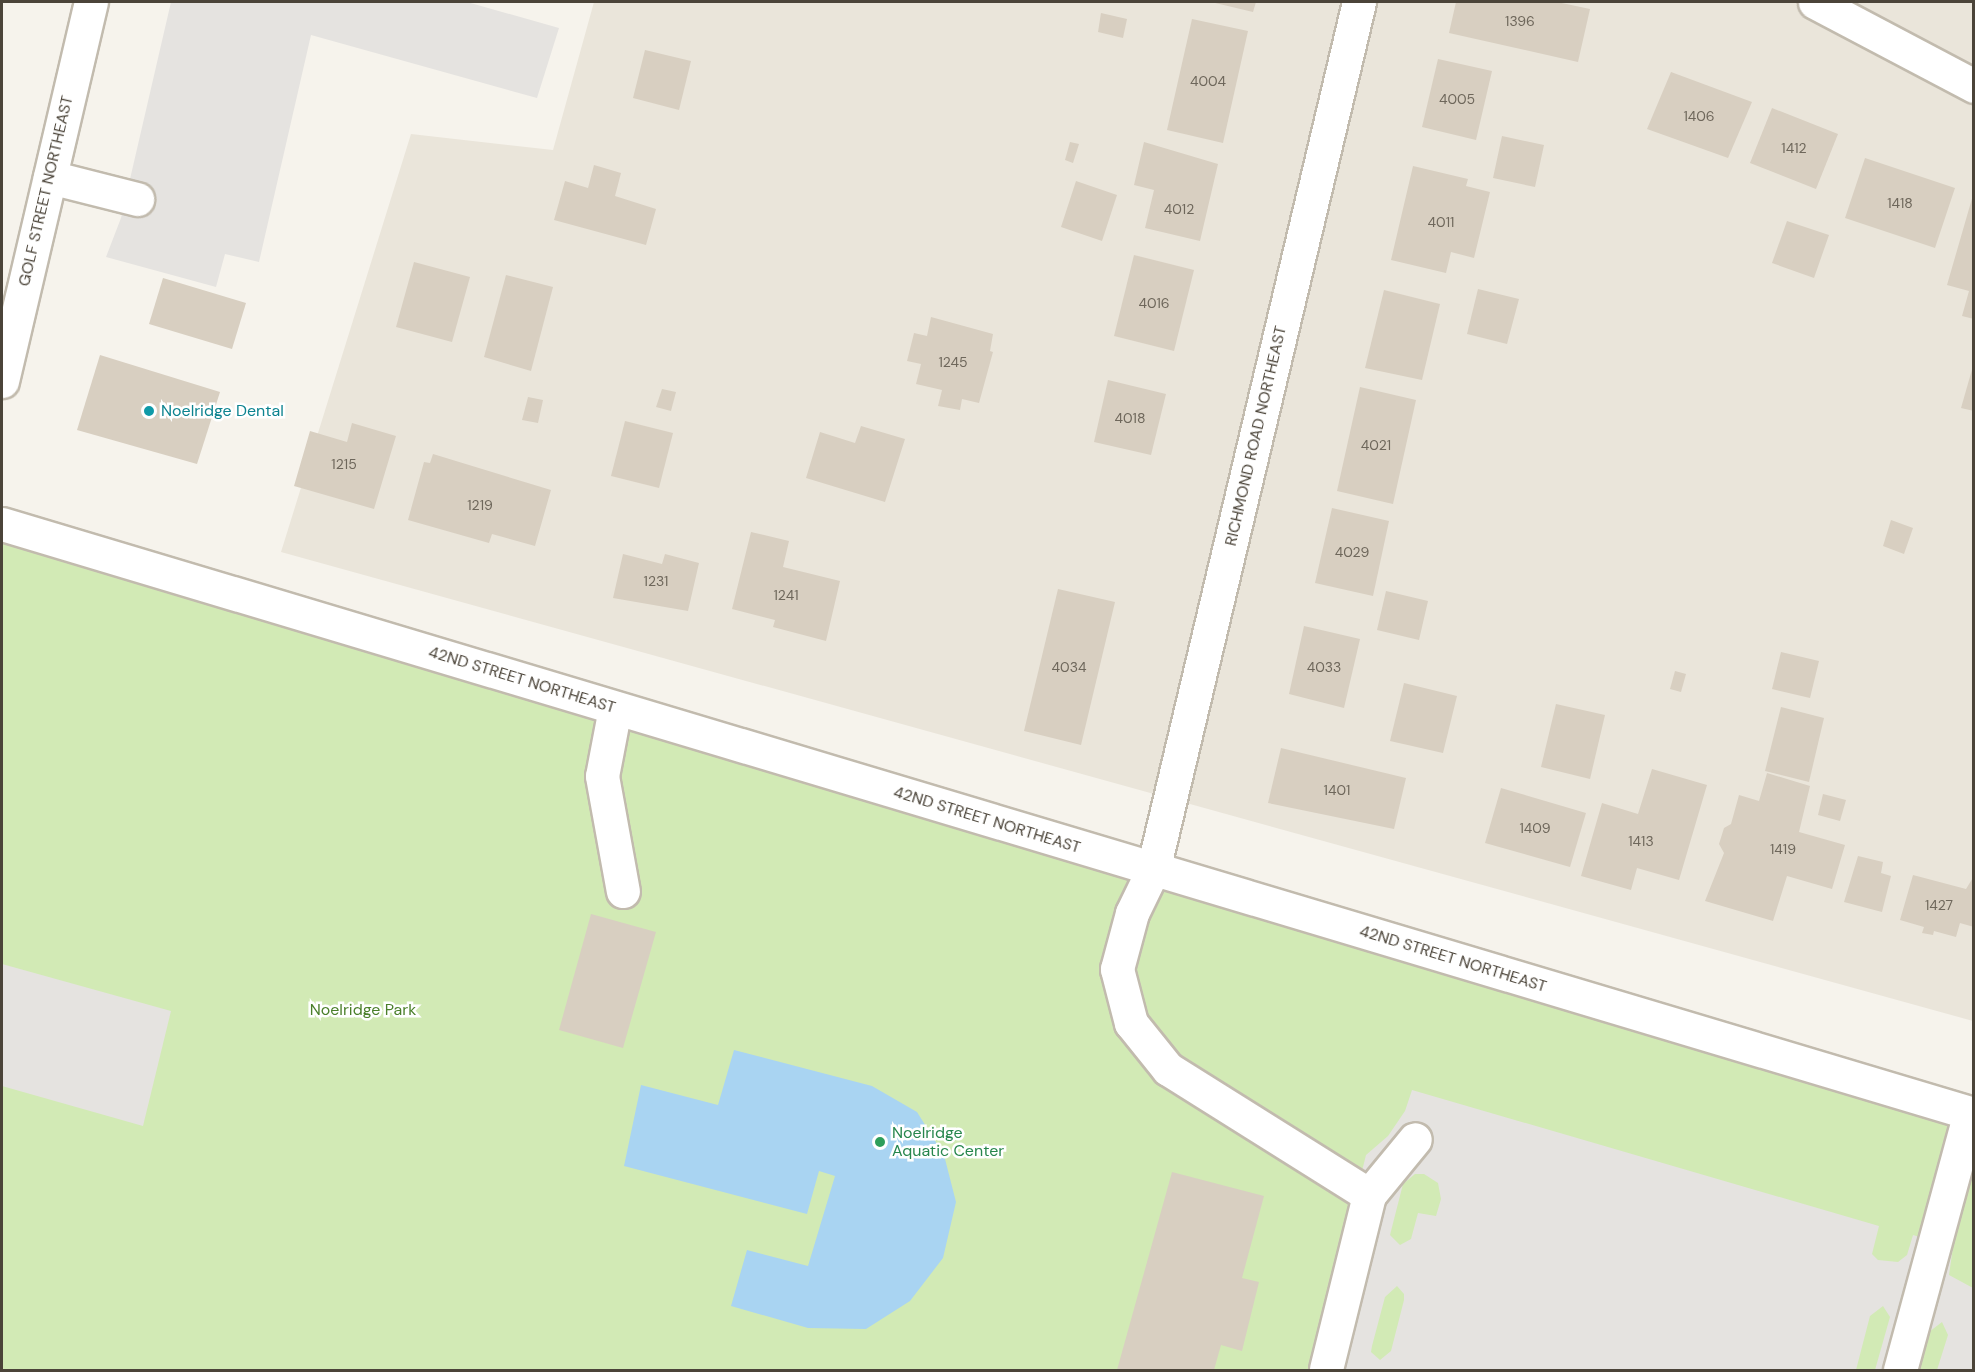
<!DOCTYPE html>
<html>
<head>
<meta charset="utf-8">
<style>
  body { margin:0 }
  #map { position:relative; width:1975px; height:1372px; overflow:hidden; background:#f6f3ec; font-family:"DM Sans",sans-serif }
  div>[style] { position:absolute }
  .residential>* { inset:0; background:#eae5da }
  .green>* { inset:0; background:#d2eab5 }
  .parking>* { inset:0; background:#e5e3e0 }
  .water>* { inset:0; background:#a9d4f2 }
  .building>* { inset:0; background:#d8cfc1 }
  .roads { filter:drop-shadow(2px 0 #c2bbae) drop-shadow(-2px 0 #c2bbae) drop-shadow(0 2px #c2bbae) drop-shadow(0 -2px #c2bbae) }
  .minor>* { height:33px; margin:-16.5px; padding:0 16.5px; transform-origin:16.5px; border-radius:16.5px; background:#fff }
  .dots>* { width:16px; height:16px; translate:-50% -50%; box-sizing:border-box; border:3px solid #fff; border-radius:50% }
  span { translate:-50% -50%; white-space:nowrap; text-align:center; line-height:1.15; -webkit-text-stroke:5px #fff; paint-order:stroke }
  .number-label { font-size:14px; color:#6e675b }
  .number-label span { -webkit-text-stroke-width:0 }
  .street-label { font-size:16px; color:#4b4439 }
  .culture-label { font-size:16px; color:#0d838f }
  .left { translate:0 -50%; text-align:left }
  .park-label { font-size:16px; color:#4a7f2a }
  .leisure-label { font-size:16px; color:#27864d }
  .frame { position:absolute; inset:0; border:3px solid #4b4439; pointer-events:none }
</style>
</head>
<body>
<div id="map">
  <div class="residential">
    <div style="clip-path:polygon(594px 2px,1973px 2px,1973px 1021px,281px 552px,411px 134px,553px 150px)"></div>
  </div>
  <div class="green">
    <div style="clip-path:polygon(2px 523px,1973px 1114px,1973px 1370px,2px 1370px)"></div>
  </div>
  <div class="parking">
    <div style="clip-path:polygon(171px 2px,467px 2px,559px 28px,537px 98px,311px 35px,259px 262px,225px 254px,216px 287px,106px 257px,121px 218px)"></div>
    <div style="clip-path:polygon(2px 964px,171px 1011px,143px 1126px,2px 1086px)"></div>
    <div style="clip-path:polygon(evenodd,1412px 1090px,1879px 1226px,1872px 1254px,1878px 1260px,1898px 1262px,1907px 1255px,1913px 1235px,1953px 1247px,1949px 1275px,1973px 1288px,1973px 1370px,1937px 1370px,1948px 1335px,1942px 1322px,1929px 1332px,1918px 1370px,1875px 1370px,1890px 1317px,1883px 1306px,1870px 1316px,1856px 1370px,1312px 1370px,1366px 1155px,1388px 1136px,1405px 1111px,1412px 1090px,1415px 1174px,1424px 1174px,1438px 1183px,1441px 1199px,1436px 1216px,1418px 1213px,1411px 1239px,1400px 1245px,1390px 1235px,1403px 1184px,1415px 1174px,1412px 1090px,1397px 1286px,1404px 1294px,1404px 1300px,1391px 1351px,1380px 1360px,1371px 1352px,1372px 1346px,1385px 1297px,1397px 1286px)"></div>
  </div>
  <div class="water">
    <div style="clip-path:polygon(734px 1050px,872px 1086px,917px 1112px,944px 1155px,956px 1202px,943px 1258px,910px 1301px,866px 1329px,808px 1328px,731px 1306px,747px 1250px,808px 1266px,835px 1176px,819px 1171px,807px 1214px,624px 1166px,641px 1085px,718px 1105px)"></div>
  </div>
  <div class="building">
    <div style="clip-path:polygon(1211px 2px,1256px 2px,1253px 12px)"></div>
    <div style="clip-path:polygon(1456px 2px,1557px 2px,1590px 9px,1578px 62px,1449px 33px)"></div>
    <div style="clip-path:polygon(1101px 13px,1127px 19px,1123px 38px,1098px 32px)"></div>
    <div style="clip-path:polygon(1192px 19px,1248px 31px,1223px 143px,1167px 130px)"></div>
    <div style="clip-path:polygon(645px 50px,691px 61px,679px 110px,633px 98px)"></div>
    <div style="clip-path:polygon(1438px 59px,1492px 71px,1476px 140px,1422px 127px)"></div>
    <div style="clip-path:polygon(1671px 72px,1752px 102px,1728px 158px,1647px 129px)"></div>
    <div style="clip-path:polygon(1772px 108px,1838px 134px,1816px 189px,1750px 163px)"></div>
    <div style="clip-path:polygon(1502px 136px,1544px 145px,1535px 187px,1493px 178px)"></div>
    <div style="clip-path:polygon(1070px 142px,1079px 144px,1073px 163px,1065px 160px)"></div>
    <div style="clip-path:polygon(1144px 142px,1218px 164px,1200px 241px,1145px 228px,1154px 190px,1134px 185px)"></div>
    <div style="clip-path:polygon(1865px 158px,1955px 188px,1935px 248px,1845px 218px)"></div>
    <div style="clip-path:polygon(594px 165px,621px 173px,615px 196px,656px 209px,646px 245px,554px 220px,565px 181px,588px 188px)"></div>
    <div style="clip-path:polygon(1413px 166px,1468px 179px,1466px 186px,1490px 192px,1474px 258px,1451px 252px,1446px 273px,1391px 260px)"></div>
    <div style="clip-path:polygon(1076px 181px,1117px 195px,1102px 241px,1061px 227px)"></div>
    <div style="clip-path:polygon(1973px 195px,1974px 195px,1974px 319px,1962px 316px,1969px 291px,1947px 285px)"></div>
    <div style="clip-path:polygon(1787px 221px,1829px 235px,1814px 278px,1772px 263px)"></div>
    <div style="clip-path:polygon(1134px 255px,1194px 270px,1174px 351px,1114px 336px)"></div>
    <div style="clip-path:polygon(414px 262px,470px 277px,452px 342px,396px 327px)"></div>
    <div style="clip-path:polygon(506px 275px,553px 287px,531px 371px,484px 357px)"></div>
    <div style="clip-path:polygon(163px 278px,246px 303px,232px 349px,149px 324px)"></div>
    <div style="clip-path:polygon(1478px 289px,1519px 299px,1507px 344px,1467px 334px)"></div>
    <div style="clip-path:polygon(1384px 290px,1440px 304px,1422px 380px,1365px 368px)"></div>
    <div style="clip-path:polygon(931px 317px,993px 334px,990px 351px,993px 352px,979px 403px,962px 399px,960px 410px,938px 406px,942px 390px,916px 384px,921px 364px,907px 361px,914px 333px,927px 336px)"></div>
    <div style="clip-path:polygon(100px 355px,220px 392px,197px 464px,77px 430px)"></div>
    <div style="clip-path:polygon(1973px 366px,1974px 366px,1974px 411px,1961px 408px)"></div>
    <div style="clip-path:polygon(1108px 380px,1166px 394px,1151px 455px,1094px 442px)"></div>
    <div style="clip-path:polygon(1360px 387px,1416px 400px,1393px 504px,1337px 491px)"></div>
    <div style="clip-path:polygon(662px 389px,676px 392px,671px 411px,656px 407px)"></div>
    <div style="clip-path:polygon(528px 397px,543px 400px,538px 423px,522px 420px)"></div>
    <div style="clip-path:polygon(625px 421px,673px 433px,659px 488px,611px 476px)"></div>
    <div style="clip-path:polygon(352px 423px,396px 436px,374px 509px,294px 486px,310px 431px,347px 442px)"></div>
    <div style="clip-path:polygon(861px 426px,905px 439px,885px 502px,806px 478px,820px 432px,855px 443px)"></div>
    <div style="clip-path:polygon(433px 454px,551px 490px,535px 546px,492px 534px,489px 543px,408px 520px,424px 462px,430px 463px)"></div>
    <div style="clip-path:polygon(1332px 508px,1389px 521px,1373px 596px,1315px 583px)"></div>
    <div style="clip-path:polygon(1891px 520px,1913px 528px,1904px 554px,1883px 546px)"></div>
    <div style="clip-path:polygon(751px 532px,789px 541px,783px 567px,840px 581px,826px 641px,773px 627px,775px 620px,732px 609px)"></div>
    <div style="clip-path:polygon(623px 554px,662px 564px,665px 554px,699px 563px,688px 611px,613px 598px)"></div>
    <div style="clip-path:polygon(1058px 589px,1115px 602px,1081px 745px,1024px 731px)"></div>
    <div style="clip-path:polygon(1386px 591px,1428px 601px,1419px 640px,1377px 630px)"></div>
    <div style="clip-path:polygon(1304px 626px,1360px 639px,1344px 708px,1289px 694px)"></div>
    <div style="clip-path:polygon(1781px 652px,1819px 661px,1810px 698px,1772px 689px)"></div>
    <div style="clip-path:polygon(1675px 671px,1686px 674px,1681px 692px,1670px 689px)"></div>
    <div style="clip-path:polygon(1404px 683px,1457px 696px,1443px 753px,1390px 741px)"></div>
    <div style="clip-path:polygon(1556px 704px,1605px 715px,1590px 779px,1541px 767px)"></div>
    <div style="clip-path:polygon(1781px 707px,1824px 718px,1809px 782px,1765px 771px)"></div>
    <div style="clip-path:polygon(1281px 748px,1406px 778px,1394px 829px,1268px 803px)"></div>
    <div style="clip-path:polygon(1652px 769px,1707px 785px,1679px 880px,1637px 868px,1631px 890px,1581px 876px,1602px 803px,1638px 814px)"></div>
    <div style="clip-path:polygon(1767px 773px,1810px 786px,1799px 832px,1845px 845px,1832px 889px,1787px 876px,1773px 921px,1705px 901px,1724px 853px,1719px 844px,1724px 828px,1731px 824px,1739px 795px,1759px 801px)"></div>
    <div style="clip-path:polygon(1501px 788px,1586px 813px,1570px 867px,1485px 843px)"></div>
    <div style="clip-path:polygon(1823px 794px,1846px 800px,1840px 821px,1818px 815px)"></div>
    <div style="clip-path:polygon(1858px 856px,1883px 862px,1881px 873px,1891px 876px,1882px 912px,1844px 902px)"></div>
    <div style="clip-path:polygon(1913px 875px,1966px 889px,1974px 876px,1974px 927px,1960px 923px,1956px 937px,1934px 931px,1933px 935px,1922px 933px,1924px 927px,1900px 920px)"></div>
    <div style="clip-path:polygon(591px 914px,656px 932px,623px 1048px,559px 1030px)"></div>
    <div style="clip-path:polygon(1172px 1172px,1264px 1196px,1242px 1278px,1259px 1282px,1242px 1351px,1221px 1345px,1214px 1370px,1117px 1370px)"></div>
  </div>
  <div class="roads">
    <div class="minor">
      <div style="left:1815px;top:2px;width:180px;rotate:27.8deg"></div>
      <div style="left:50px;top:177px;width:90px;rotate:14.2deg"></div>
      <div style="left:2px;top:381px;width:389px;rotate:-76.8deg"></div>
      <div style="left:2px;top:524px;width:2058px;rotate:16.66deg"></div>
      <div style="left:615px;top:708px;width:69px;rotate:100.8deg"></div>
      <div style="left:602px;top:776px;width:117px;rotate:79.7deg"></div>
      <div style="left:1369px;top:1195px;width:72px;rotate:-50.6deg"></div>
      <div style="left:1326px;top:1369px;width:179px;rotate:-76.1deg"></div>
      <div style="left:1369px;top:1195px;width:237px;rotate:-147.9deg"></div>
      <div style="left:1168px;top:1069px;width:59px;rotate:-128.8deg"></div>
      <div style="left:1131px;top:1023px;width:56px;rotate:-104.5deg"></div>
      <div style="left:1117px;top:969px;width:58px;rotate:-75deg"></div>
      <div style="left:1132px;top:913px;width:48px;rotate:-64deg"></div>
      <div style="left:1153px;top:870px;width:892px;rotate:-76.65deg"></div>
      <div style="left:1900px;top:1370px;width:266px;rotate:-74.8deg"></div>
    </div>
  </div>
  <div class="dots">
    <div style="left:149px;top:411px;background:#0f9aa8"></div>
    <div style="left:880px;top:1142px;background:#2e9e5b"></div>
  </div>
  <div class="number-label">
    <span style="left:1520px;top:21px">1396</span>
    <span style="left:1208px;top:81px">4004</span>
    <span style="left:1457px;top:99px">4005</span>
    <span style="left:1699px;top:116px">1406</span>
    <span style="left:1794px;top:148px">1412</span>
    <span style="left:1900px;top:203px">1418</span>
    <span style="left:1179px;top:209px">4012</span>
    <span style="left:1441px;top:222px">4011</span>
    <span style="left:1154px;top:303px">4016</span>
    <span style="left:953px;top:362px">1245</span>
    <span style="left:1130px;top:418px">4018</span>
    <span style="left:1376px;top:445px">4021</span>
    <span style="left:344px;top:464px">1215</span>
    <span style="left:480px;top:505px">1219</span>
    <span style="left:1352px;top:552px">4029</span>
    <span style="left:656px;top:581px">1231</span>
    <span style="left:786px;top:595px">1241</span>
    <span style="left:1069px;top:667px">4034</span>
    <span style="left:1324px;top:667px">4033</span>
    <span style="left:1337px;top:790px">1401</span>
    <span style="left:1535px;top:828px">1409</span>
    <span style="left:1641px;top:841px">1413</span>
    <span style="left:1783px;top:849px">1419</span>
    <span style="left:1939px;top:905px">1427</span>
  </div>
  <div class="street-label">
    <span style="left:46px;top:191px;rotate:-77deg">GOLF STREET NORTHEAST</span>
    <span style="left:1256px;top:436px;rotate:-77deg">RICHMOND ROAD NORTHEAST</span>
    <span style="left:522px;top:680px;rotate:17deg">42ND STREET NORTHEAST</span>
    <span style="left:987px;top:820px;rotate:17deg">42ND STREET NORTHEAST</span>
    <span style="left:1453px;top:959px;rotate:17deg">42ND STREET NORTHEAST</span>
  </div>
  <div class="culture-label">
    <span class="left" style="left:161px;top:411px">Noelridge Dental</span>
  </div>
  <div class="park-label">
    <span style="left:363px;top:1010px">Noelridge Park</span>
  </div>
  <div class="leisure-label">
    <span class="left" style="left:892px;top:1142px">Noelridge<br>Aquatic Center</span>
  </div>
  <div class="frame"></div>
</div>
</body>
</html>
